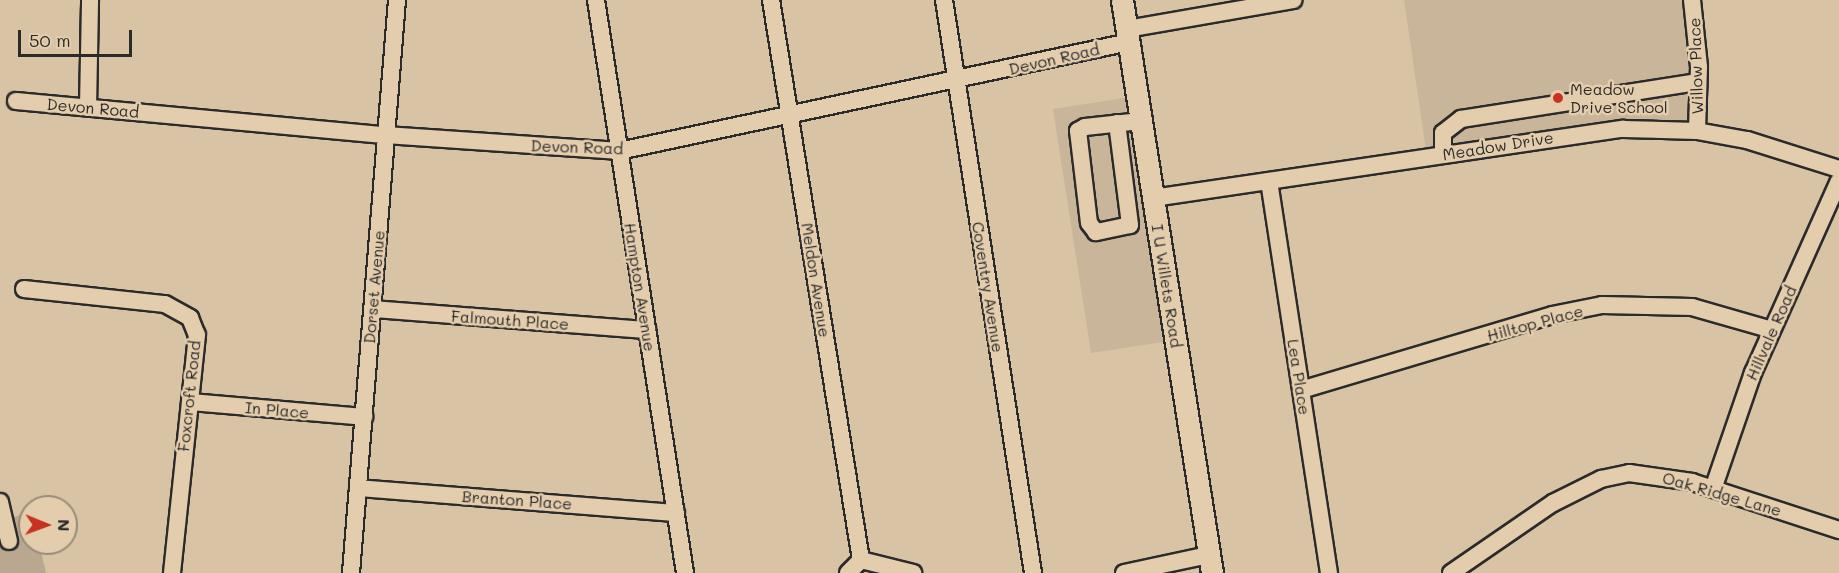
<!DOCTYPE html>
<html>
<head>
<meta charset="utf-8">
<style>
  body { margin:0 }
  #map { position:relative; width:1839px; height:573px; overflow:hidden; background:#d9c3a5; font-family:Mali,sans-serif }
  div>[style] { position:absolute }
  .built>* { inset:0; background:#c9b59a }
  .green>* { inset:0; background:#b9a78f }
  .roads { filter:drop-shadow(2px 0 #2b2b2b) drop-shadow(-2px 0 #2b2b2b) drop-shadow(0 2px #2b2b2b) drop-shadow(0 -2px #2b2b2b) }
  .minor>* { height:16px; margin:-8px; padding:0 8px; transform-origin:8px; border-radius:8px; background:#e4cdad }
  .major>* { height:21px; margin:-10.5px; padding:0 10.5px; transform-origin:10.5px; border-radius:10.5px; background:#e4cdad }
  .dots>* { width:16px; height:16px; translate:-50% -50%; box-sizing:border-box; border:3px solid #e4cdad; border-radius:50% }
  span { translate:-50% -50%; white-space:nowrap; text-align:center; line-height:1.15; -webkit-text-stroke:5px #e4cdad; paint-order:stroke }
  .street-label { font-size:16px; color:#2b2b2b }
  .poi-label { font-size:16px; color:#2b2b2b }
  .left { translate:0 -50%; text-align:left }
  .north { position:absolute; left:18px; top:495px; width:60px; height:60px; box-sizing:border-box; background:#e4cdad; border:2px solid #9a8c79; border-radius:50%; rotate:91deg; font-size:16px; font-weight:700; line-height:24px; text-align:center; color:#2b2b2b }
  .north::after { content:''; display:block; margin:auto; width:21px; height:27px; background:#c8321e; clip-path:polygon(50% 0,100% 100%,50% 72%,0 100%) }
  .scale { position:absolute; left:18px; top:30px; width:114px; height:27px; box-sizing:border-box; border:3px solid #2b2b2b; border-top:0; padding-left:8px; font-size:18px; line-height:21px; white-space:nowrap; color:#2b2b2b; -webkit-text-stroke:4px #e4cdad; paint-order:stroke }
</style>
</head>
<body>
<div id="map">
  <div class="built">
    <div style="clip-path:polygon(1404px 0,1692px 0,1697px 131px,1667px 130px,1427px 157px)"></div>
    <div style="clip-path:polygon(1137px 96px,1176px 340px,1091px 353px,1053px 109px)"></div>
  </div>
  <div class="green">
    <div style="clip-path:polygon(30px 513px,30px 543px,39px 543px,46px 573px,0 573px,0 520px)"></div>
  </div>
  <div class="roads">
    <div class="minor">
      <div style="left:596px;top:0;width:580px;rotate:81.17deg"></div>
      <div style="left:771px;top:0;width:567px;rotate:80.87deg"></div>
      <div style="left:944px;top:0;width:580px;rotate:81.17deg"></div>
      <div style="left:1692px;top:0;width:67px;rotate:84deg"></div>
      <div style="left:1699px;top:67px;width:64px;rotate:91.8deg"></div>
      <div style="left:1127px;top:29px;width:169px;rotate:-9.9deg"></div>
      <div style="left:16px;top:101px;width:372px;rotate:5.3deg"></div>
      <div style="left:386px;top:135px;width:234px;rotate:3.9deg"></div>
      <div style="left:619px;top:151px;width:522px;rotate:-12.06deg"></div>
      <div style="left:88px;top:107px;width:107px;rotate:-88.9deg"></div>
      <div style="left:1117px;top:123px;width:103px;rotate:82.7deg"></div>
      <div style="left:1130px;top:225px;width:35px;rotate:168deg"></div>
      <div style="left:1096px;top:232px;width:11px;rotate:-128deg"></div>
      <div style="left:1089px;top:223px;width:93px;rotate:-96.8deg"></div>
      <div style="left:1078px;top:131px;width:8px;rotate:-30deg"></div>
      <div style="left:1085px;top:127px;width:56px;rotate:-6.1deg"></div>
      <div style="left:1443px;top:154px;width:21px;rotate:-90deg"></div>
      <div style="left:1443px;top:133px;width:23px;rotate:-38deg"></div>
      <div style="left:1461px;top:119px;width:240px;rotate:-8.9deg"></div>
      <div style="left:1269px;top:181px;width:397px;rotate:81.3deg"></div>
      <div style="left:1153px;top:198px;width:475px;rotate:-8.4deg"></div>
      <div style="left:1623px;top:129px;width:74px;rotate:1.5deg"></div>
      <div style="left:1697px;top:131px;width:51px;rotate:10.2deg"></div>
      <div style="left:1747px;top:140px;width:96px;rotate:17.5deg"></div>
      <div style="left:24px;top:289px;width:142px;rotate:6.1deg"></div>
      <div style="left:165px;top:304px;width:29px;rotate:29deg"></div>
      <div style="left:190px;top:318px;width:18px;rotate:68deg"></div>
      <div style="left:197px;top:335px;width:239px;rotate:96deg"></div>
      <div style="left:373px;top:309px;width:275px;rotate:4.4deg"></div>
      <div style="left:1301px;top:390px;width:262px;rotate:-16.6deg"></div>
      <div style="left:1552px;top:315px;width:51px;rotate:-11.3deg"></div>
      <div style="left:1602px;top:305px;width:90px;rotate:1.3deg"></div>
      <div style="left:1692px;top:307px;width:83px;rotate:16deg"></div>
      <div style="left:190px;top:402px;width:175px;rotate:4.9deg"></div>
      <div style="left:358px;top:488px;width:319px;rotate:4.5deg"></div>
      <div style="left:1713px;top:489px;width:123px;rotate:-71deg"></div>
      <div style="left:1753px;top:373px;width:210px;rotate:-65.9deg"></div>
      <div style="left:0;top:502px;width:40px;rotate:77deg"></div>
      <div style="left:861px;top:560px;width:54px;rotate:14deg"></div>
      <div style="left:351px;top:573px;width:575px;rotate:-85.41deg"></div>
      <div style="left:848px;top:573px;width:18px;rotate:-45deg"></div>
      <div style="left:1124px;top:573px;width:87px;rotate:-12deg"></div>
      <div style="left:1451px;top:573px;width:124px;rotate:-34.5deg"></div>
      <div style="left:1553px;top:503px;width:54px;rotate:-26.6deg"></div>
      <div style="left:1601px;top:479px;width:29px;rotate:-12deg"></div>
      <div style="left:1629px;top:473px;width:64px;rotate:8.1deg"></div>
      <div style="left:1692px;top:482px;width:155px;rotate:18.1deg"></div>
    </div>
    <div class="major">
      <div style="left:1122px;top:0;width:580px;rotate:81.07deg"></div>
    </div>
  </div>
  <div class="dots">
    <div style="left:1558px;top:98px;background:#c8321e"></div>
  </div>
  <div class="street-label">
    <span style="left:1054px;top:59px;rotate:-13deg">Devon Road</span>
    <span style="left:1696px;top:66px;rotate:-92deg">Willow Place</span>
    <span style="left:93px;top:108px;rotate:5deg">Devon Road</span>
    <span style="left:1498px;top:146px;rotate:-9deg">Meadow Drive</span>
    <span style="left:577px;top:147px;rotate:2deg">Devon Road</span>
    <span style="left:816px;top:280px;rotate:81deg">Meldon Avenue</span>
    <span style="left:1167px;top:286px;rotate:81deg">I U Willets Road</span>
    <span style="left:374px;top:287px;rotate:-85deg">Dorset Avenue</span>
    <span style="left:640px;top:287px;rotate:81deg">Hampton Avenue</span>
    <span style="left:988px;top:287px;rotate:81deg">Coventry Avenue</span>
    <span style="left:510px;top:320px;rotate:4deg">Falmouth Place</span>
    <span style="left:1535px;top:323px;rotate:-15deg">Hilltop Place</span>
    <span style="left:1771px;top:333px;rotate:-66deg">Hillvale Road</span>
    <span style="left:1299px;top:377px;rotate:81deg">Lea Place</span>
    <span style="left:189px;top:396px;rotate:-84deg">Foxcroft Road</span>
    <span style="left:277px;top:410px;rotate:5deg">In Place</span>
    <span style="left:1722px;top:494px;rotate:16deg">Oak Ridge Lane</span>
    <span style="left:517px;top:500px;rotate:4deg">Branton Place</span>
  </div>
  <div class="poi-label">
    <span class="left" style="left:1570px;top:98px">Meadow<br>Drive School</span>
  </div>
  <div class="north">N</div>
  <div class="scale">50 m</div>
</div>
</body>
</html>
